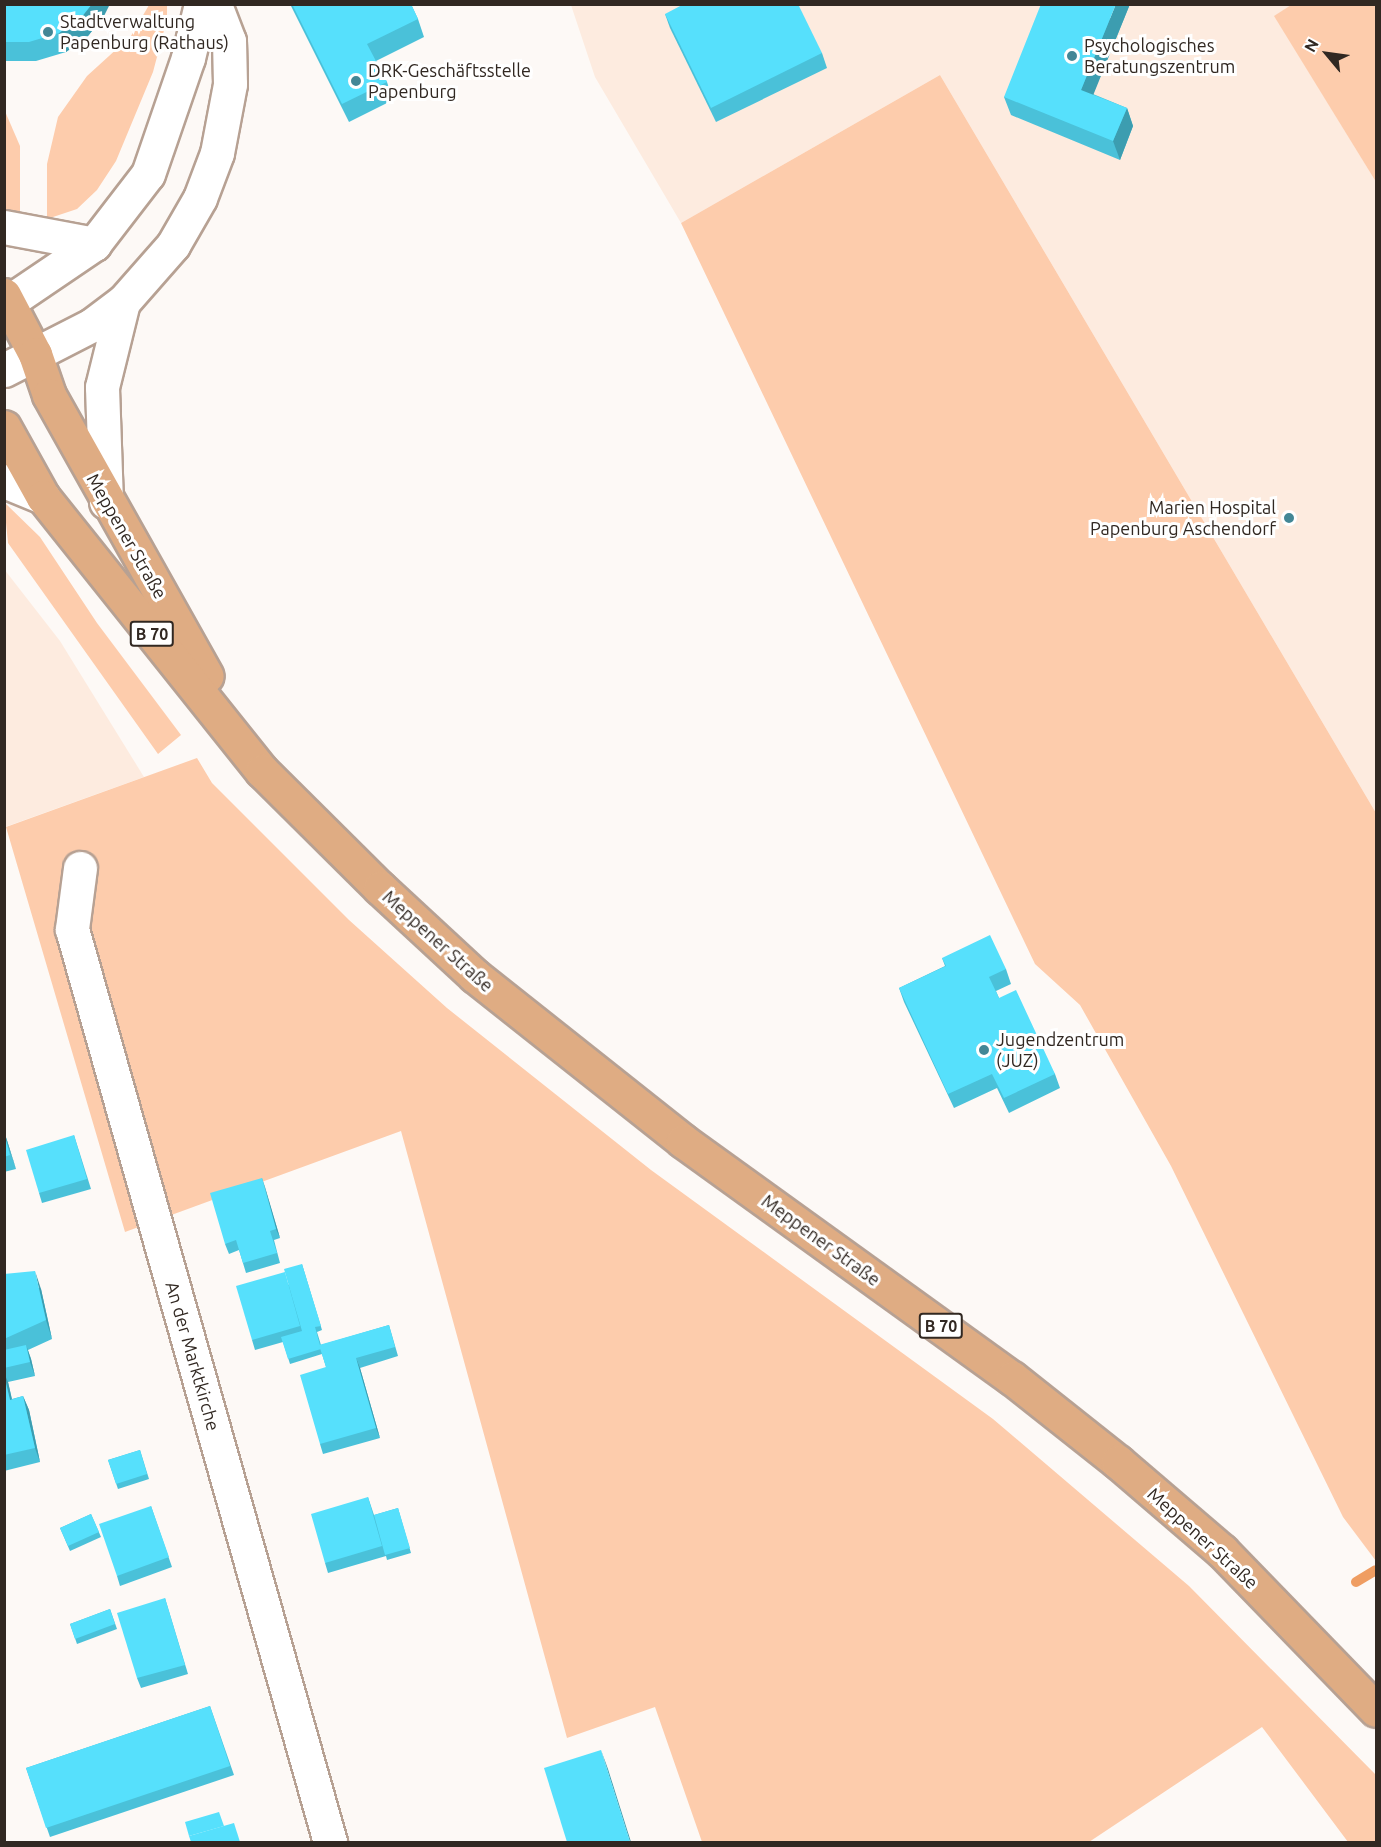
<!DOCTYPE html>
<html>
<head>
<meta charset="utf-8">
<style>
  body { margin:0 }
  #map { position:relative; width:1381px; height:1847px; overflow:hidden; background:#fdf9f6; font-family:Ubuntu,sans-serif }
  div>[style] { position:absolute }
  .built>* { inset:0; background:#fdebdf }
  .green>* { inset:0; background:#fdccac }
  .stream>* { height:10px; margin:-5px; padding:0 5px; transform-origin:5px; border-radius:5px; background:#ef9d62 }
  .roads { filter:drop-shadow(2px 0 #b7a193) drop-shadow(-2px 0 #b7a193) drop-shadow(0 2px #b7a193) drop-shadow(0 -2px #b7a193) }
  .minor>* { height:33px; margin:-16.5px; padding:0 16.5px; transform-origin:16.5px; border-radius:16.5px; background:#fff }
  .major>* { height:33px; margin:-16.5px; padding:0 16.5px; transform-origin:16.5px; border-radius:16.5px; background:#dfac83 }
  .wall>* { inset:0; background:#4ac1d9 }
  .shaded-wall>* { inset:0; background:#3c9db0 }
  .building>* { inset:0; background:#56e0fc }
  .dots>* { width:16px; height:16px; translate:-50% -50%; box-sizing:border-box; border:3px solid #fff; border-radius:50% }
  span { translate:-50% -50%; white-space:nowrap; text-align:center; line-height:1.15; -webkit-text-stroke:6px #fff; paint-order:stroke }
  .shield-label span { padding:2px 4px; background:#fff; border:2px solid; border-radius:4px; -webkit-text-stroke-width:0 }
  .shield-label { font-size:16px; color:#312822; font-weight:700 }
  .poi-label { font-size:18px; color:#312822 }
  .left { translate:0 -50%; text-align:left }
  .right { translate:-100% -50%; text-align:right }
  .street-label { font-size:18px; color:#312822 }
  .frame { position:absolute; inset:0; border:6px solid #312822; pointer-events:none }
  .north { position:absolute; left:1297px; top:24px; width:60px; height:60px; -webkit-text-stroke:4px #fff; paint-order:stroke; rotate:299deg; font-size:16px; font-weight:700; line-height:24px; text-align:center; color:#312822 }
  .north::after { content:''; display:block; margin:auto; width:21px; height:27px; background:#312822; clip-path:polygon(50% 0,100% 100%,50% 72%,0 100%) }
</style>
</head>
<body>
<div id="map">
  <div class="built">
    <div style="clip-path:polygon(571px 5px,1291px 5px,1275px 16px,1376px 182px,1376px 813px,940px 75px,681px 223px,595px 77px)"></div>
    <div style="clip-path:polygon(4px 569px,60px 641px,144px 777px,5px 827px)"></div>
  </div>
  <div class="green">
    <div style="clip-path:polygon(149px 5px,167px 5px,167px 19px,153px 72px,116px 161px,97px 190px,77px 209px,47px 219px,47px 164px,58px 117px,87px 76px,131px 36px)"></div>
    <div style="clip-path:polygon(1291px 5px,1376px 5px,1376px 182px,1274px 16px)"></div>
    <div style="clip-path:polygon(940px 75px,1376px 813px,1376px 1561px,1343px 1517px,1171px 1166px,1080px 1005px,1035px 964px,681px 223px)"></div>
    <div style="clip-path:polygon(4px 109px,20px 146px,20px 217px,5px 211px)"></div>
    <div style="clip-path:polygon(4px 502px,40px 537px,97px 623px,181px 735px,158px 754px,8px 543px)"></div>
    <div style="clip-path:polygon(197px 758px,212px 783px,349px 920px,447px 1008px,651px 1170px,993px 1419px,1189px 1586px,1376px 1775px,1376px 1842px,1348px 1842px,1262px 1727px,1089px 1842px,702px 1842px,655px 1707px,567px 1738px,401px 1131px,125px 1232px,6px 827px)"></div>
  </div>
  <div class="stream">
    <div style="left:1356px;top:1582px;width:23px;rotate:-31deg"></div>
  </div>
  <div class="roads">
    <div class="minor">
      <div style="left:4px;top:227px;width:92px;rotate:10.7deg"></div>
      <div style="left:4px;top:305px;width:109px;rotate:-34.1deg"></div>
      <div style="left:94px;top:244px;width:88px;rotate:-52.4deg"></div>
      <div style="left:148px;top:174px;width:123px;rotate:-71deg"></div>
      <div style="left:188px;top:58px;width:56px;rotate:-76.5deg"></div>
      <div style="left:4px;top:370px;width:99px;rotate:-27.1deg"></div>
      <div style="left:92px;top:325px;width:39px;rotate:-37deg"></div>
      <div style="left:123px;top:302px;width:76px;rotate:-48.7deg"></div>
      <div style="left:173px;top:245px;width:54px;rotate:-60.1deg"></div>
      <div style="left:200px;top:198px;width:48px;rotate:-69.3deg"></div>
      <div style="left:217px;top:153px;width:70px;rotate:-79.3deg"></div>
      <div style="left:230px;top:84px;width:43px;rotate:-91.3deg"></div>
      <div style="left:229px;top:41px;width:40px;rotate:-111deg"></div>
      <div style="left:4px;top:481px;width:42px;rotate:22.3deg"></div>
      <div style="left:106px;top:502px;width:115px;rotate:-92deg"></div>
      <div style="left:102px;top:387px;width:88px;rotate:-76.1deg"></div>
      <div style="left:80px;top:868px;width:62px;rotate:97.5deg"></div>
      <div style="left:72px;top:929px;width:949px;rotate:74.22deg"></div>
    </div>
    <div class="major">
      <div style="left:4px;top:295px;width:67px;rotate:62.3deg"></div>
      <div style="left:35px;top:354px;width:43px;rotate:71.1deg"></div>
      <div style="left:49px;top:395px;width:322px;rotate:60.7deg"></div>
      <div style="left:4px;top:427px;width:80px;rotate:60.9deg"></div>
      <div style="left:43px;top:497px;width:351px;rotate:51.4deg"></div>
      <div style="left:262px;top:771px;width:166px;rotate:44.8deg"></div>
      <div style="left:380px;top:888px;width:129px;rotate:42.8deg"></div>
      <div style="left:475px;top:976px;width:265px;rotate:38.4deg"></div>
      <div style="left:683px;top:1141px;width:405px;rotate:35.8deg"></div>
      <div style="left:1012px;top:1378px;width:135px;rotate:38.4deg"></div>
      <div style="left:1118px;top:1462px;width:137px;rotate:40.6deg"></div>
      <div style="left:1222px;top:1551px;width:221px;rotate:45.9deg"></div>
    </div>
  </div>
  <div class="wall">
    <div style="clip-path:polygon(4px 4px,104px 16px,88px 36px,66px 52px,36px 61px,6px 61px,4px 60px)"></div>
    <div style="clip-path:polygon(290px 4px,411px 4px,418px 19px,424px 37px,376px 61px,387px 82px,393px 100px,349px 122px)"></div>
    <div style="clip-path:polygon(1130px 4px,1093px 94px,1127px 108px,1133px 126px,1120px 160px,1011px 115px,1004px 97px)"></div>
    <div style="clip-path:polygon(665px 14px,822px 53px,827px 68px,716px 122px,670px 28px)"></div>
    <div style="clip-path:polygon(942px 958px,1006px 969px,1011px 984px,996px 991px,999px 998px,1055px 1074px,1060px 1088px,1009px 1113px,997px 1088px,954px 1108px,904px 1002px,899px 988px,945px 966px)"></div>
    <div style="clip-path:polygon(4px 1131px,16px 1169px,4px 1172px)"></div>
    <div style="clip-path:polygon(74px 1135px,91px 1189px,42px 1203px,39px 1193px)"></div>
    <div style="clip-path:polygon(262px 1178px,280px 1238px,274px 1240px,280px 1263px,246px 1273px,239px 1250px,229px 1254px,225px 1244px)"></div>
    <div style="clip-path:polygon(302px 1264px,322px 1330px,317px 1332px,321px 1345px,389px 1325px,398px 1356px,360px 1368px,380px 1438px,323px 1454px,320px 1444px,326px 1367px,322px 1354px,290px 1364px,283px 1342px,255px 1350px,252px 1340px)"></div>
    <div style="clip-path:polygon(4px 1274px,41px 1289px,52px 1339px,28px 1350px,31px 1359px,35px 1376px,8px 1382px,12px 1399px,23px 1396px,29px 1410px,40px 1462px,4px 1471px)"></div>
    <div style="clip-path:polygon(140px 1450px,149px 1479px,118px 1489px,108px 1460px)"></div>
    <div style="clip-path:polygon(368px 1497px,374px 1515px,398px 1508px,411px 1553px,387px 1560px,386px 1556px,328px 1573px,325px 1563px)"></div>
    <div style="clip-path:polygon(151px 1506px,172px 1567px,120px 1586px,117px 1576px)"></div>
    <div style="clip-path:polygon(91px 1514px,101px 1537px,70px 1551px,60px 1528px)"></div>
    <div style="clip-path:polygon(165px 1598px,188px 1674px,141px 1688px,137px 1678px)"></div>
    <div style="clip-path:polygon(110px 1609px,117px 1629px,77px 1644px,70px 1624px)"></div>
    <div style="clip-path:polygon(210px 1706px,234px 1775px,50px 1837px,26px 1768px)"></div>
  </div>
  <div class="shaded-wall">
    <div style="clip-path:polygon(92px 4px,110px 4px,104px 16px,88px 36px,66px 52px,59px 33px)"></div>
    <div style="clip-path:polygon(1116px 4px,1130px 4px,1088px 108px,1081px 90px)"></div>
    <div style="clip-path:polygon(1127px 108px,1133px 126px,1120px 160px,1113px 141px)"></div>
    <div style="clip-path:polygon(4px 1131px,16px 1169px,4px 1134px)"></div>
    <div style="clip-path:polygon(262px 1178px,265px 1187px,280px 1238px,276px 1229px)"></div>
    <div style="clip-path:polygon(35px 1271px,41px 1289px,52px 1339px,46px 1320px)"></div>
    <div style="clip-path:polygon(26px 1345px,31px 1359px,35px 1376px,30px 1362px)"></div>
    <div style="clip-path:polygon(356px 1358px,360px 1368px,380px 1438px,376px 1428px)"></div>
    <div style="clip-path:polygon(4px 1373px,8px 1382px,15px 1414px,10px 1400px)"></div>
    <div style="clip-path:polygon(23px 1396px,29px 1410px,40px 1462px,35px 1448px)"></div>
    <div style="clip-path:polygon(601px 1750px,608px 1769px,631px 1842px,630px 1842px)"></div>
  </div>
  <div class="building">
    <div style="clip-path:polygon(4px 4px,92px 4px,81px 18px,59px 33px,29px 42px,4px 42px)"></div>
    <div style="clip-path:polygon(292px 4px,411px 4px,418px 19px,367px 44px,387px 82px,342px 104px)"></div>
    <div style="clip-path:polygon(684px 4px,798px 4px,822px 53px,711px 108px,665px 14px)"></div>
    <div style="clip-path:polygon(1041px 4px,1116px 4px,1081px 90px,1127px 108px,1113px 141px,1004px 97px)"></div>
    <div style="clip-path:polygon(990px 935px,1006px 969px,989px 977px,999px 998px,1016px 990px,1055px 1074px,1004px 1098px,992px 1074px,948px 1094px,899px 988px,946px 966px,942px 958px)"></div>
    <div style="clip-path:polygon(4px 1134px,10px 1155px,4px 1157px)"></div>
    <div style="clip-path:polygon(74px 1135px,87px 1179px,39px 1193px,26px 1150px)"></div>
    <div style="clip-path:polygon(262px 1178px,276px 1229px,270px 1231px,277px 1253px,243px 1263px,236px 1240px,225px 1244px,210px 1193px)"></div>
    <div style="clip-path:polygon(302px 1264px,321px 1326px,315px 1327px,321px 1349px,288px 1359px,281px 1337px,302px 1331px,284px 1269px)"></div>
    <div style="clip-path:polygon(35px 1271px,46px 1320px,4px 1339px,4px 1274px)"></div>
    <div style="clip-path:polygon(285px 1272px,300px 1326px,252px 1340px,236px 1286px)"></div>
    <div style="clip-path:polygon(389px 1325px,395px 1347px,356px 1358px,376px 1428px,320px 1444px,300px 1375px,326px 1367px,319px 1345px)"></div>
    <div style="clip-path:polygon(26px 1345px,30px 1362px,4px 1368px,4px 1350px)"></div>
    <div style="clip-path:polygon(4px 1376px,10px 1400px,23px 1396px,35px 1448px,4px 1455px)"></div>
    <div style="clip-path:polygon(140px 1450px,147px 1474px,116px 1484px,108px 1460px)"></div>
    <div style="clip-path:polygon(368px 1497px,382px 1546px,325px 1563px,311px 1514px)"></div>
    <div style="clip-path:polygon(151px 1506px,169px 1557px,117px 1576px,99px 1524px)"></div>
    <div style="clip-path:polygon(398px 1508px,410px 1548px,385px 1555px,374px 1515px)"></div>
    <div style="clip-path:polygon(91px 1514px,99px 1532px,68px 1546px,60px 1528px)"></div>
    <div style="clip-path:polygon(165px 1598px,185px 1665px,137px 1678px,117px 1613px)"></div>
    <div style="clip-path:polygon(110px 1609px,115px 1624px,75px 1639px,70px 1624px)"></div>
    <div style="clip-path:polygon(210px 1706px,230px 1766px,46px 1828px,26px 1768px)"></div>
    <div style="clip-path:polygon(601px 1750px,630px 1842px,567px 1842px,544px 1768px)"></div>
    <div style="clip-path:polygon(219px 1812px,224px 1826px,189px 1836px,185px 1822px)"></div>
    <div style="clip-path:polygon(234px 1823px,240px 1842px,191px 1842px,189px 1836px)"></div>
  </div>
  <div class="dots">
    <div style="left:48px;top:32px;background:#438796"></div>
    <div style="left:1072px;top:56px;background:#438796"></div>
    <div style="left:356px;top:81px;background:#438796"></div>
    <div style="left:1289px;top:518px;background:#438796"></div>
    <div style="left:984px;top:1050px;background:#438796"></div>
  </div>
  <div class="shield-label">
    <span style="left:152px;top:634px">B 70</span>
    <span style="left:941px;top:1326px">B 70</span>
  </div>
  <div class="poi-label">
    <span class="left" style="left:60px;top:32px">Stadtverwaltung<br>Papenburg (Rathaus)</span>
    <span class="left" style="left:1084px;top:56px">Psychologisches<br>Beratungszentrum</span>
    <span class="left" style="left:368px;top:81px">DRK-Geschäftsstelle<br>Papenburg</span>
    <span class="right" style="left:1276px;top:518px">Marien Hospital<br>Papenburg Aschendorf</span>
    <span class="left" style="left:996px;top:1050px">Jugendzentrum<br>(JUZ)</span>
  </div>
  <div class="street-label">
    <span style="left:127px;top:536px;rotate:60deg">Meppener Straße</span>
    <span style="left:438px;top:941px;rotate:42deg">Meppener Straße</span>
    <span style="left:821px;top:1240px;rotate:36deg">Meppener Straße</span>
    <span style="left:193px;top:1356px;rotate:74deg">An der Marktkirche</span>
    <span style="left:1203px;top:1538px;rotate:42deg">Meppener Straße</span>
  </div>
  <div class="frame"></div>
  <div class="north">N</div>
</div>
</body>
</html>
